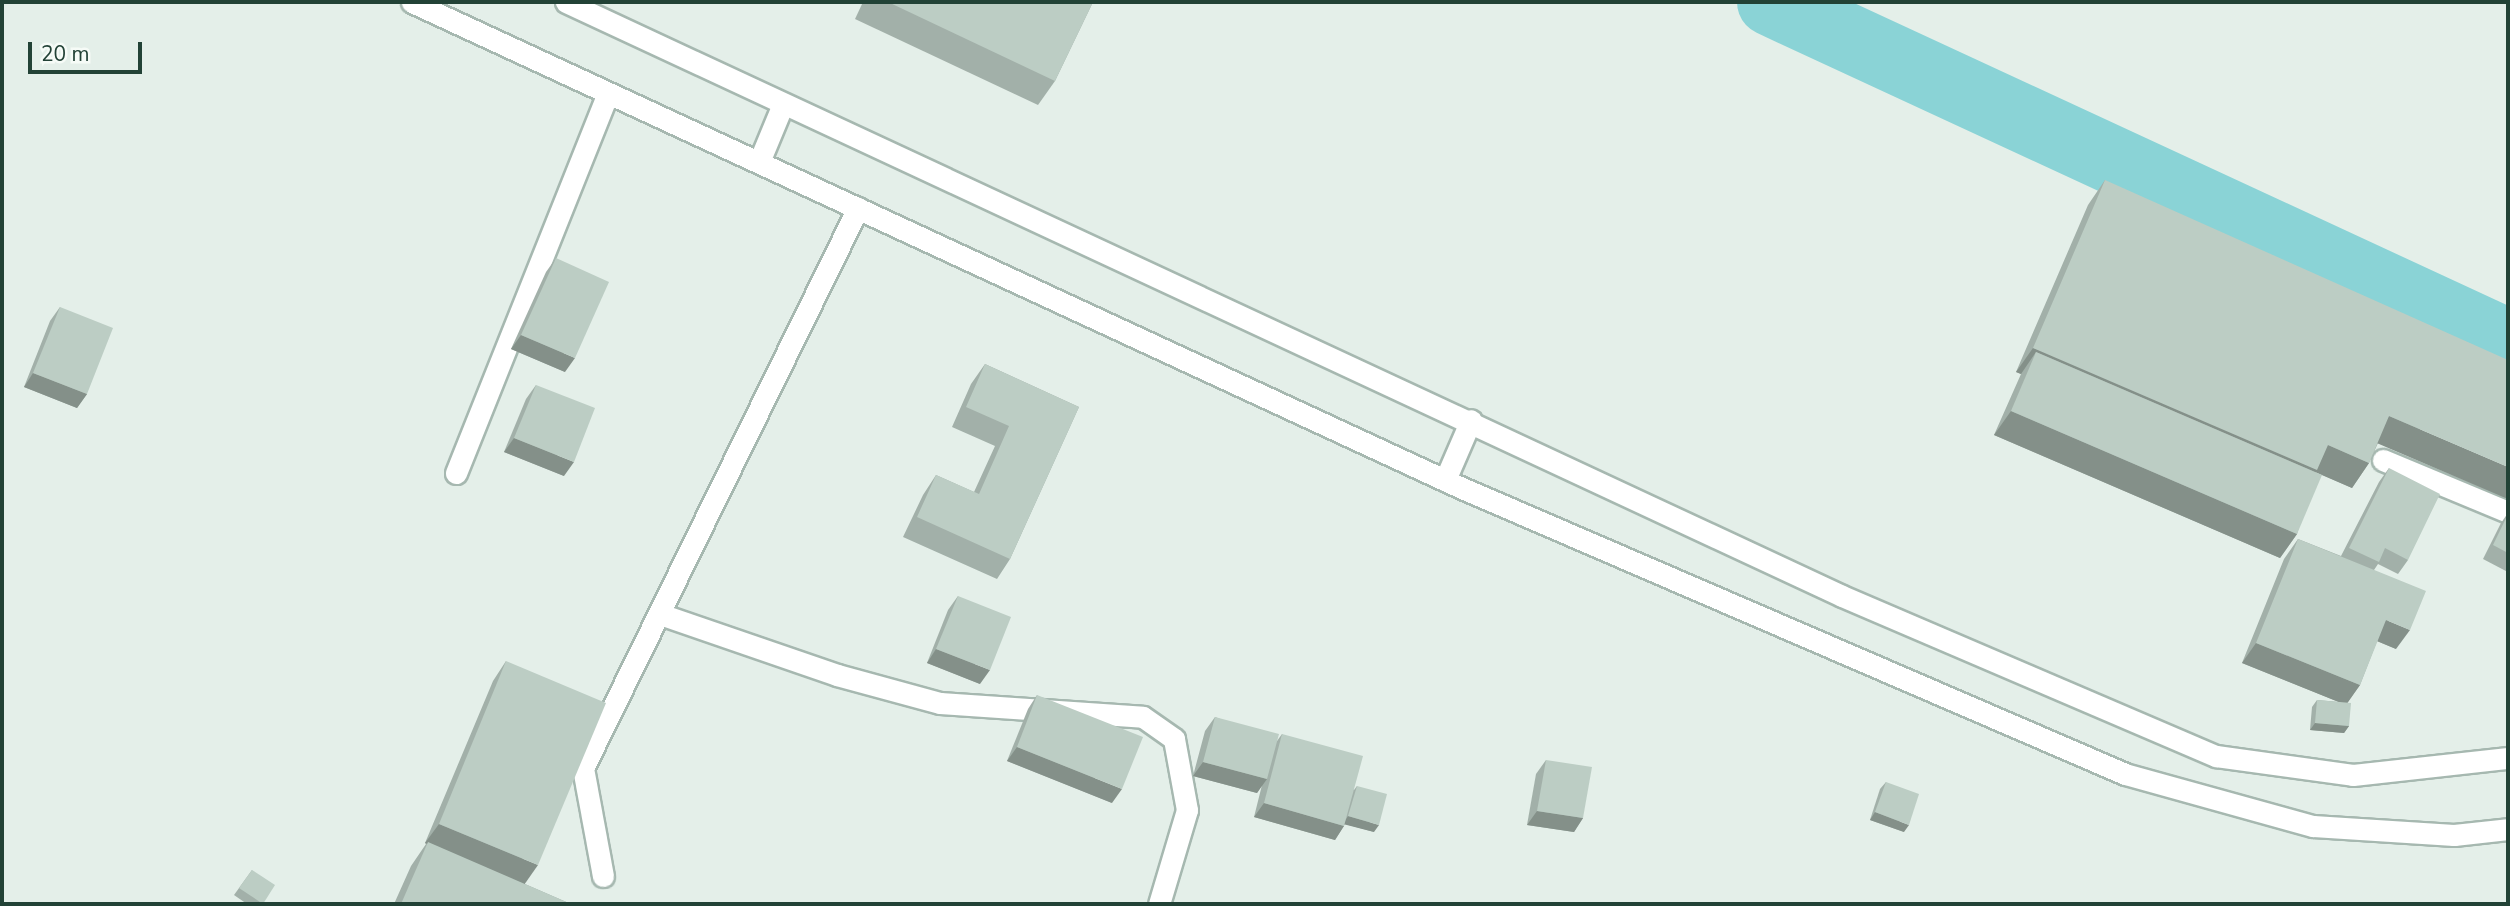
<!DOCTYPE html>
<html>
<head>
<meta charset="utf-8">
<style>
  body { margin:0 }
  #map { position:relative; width:2510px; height:906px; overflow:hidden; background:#e4efe9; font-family:"Nunito Sans",sans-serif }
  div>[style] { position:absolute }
  .river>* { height:68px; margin:-34px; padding:0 34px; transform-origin:34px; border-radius:34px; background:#8ad3d6 }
  .roads { filter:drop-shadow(2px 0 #a6b8b0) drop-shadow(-2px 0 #a6b8b0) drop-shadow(0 2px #a6b8b0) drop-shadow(0 -2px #a6b8b0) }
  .minor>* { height:21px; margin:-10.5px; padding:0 10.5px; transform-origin:10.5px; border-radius:10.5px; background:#fff }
  .wall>* { inset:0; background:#a2b0a9 }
  .shaded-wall>* { inset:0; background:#849089 }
  .building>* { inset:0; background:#bccdc4 }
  span { translate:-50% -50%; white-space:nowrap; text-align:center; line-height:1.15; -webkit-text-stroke:5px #f6fbf7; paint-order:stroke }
  .frame { position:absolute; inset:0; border:4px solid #224236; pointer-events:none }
  .scale { position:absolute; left:28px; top:42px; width:114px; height:32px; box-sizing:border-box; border:4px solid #224236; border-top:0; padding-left:9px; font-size:21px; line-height:24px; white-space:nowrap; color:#224236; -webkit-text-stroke:5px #f6fbf7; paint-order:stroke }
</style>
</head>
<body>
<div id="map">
  <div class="river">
    <div style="left:1771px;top:2px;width:812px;rotate:24.83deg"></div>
  </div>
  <div class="roads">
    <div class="minor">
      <div style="left:412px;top:2px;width:1157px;rotate:24.84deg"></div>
      <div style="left:1462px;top:488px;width:722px;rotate:23.33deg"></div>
      <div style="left:2125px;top:774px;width:195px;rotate:15.5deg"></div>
      <div style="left:2313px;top:826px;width:141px;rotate:3.7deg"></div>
      <div style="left:2454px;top:835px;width:54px;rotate:-6.3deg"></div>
      <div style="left:566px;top:2px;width:1407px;rotate:24.96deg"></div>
      <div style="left:1842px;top:596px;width:407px;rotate:23.2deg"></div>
      <div style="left:2216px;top:756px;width:138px;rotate:7.9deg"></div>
      <div style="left:2353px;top:775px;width:156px;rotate:-6.3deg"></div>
      <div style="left:759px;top:162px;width:63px;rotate:-67.5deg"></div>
      <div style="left:2383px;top:460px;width:135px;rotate:22.6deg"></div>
      <div style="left:456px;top:473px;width:409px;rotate:-68.2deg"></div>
      <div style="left:1445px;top:480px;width:65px;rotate:-66.6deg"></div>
      <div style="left:660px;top:614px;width:187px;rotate:19deg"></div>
      <div style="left:837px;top:675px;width:107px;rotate:15.2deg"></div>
      <div style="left:940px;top:703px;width:203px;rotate:3.9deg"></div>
      <div style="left:1143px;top:717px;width:38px;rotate:35deg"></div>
      <div style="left:1174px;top:739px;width:72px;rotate:79.6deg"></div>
      <div style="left:1187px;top:810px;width:98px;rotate:106.6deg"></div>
      <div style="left:603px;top:876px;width:110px;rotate:-100.5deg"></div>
      <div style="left:583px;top:768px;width:624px;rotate:-63.85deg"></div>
    </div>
  </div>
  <div class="wall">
    <div style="clip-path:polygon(863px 2px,1093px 2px,1055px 81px,1038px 105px,855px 19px)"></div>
    <div style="clip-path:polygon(2105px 180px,2508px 499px,2378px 443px,2369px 463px,2352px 488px,2316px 472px,2297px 534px,2280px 558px,1994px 435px,2021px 374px,2016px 372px,2088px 205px)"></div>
    <div style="clip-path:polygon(556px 258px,565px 372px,511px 349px,546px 272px)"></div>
    <div style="clip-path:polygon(60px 307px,87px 394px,77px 408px,24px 387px,50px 321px)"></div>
    <div style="clip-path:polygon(985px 364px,1079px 407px,1010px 559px,997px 579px,903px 537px,923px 495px,936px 475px,974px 492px,995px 446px,952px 427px,971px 384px)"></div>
    <div style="clip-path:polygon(536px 385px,564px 476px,504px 452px,526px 399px)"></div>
    <div style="clip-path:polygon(2389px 468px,2408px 560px,2398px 574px,2378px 564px,2374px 570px,2396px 649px,2377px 641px,2360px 685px,2347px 703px,2349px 726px,2344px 733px,2310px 730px,2312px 707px,2317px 700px,2339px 702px,2242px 663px,2284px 559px,2298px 539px,2341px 556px,2379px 482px)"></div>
    <div style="clip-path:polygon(2508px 513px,2508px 572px,2483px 559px,2501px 523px)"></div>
    <div style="clip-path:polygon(958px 596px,980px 684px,927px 663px,948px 610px)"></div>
    <div style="clip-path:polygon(506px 661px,525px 884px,571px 904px,394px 904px,411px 866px,426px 844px,425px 843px,493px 681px)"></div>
    <div style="clip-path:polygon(1037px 695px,1112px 803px,1007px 761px,1028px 709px)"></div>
    <div style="clip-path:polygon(1215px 717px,1277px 741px,1282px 734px,1354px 790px,1357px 786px,1374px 832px,1345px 824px,1335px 840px,1254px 817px,1262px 785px,1257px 793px,1193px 776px,1205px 731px)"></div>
    <div style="clip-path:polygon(1546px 760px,1583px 818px,1574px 832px,1527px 825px,1536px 774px)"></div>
    <div style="clip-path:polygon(1886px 782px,1904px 832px,1870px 820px,1880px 789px)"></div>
    <div style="clip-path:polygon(252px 870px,262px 904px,247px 904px,234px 895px)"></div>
  </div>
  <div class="shaded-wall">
    <div style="clip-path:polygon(521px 335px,575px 358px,565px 372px,511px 349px)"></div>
    <div style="clip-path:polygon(2033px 348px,2328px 445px,2369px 463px,2352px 488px,2036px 352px,2021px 374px,2016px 372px)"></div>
    <div style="clip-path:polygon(33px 373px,87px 394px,77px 408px,24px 387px)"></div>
    <div style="clip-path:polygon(2011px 411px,2297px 534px,2280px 558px,1994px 435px)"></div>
    <div style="clip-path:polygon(2389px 416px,2508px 467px,2508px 499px,2372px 441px)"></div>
    <div style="clip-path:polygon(514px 438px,574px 462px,564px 476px,504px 452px)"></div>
    <div style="clip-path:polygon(2386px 620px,2410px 630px,2396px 649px,2372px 639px)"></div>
    <div style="clip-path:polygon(2256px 643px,2360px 685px,2346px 705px,2242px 663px)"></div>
    <div style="clip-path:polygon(936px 649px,990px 670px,980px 684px,927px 663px)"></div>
    <div style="clip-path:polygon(2315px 723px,2349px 726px,2344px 733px,2310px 730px)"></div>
    <div style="clip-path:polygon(1017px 747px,1122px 789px,1112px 803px,1007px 761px)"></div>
    <div style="clip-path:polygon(1203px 762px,1267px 779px,1257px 793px,1193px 776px)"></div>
    <div style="clip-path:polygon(1264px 803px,1344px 826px,1335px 840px,1254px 817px)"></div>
    <div style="clip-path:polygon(1537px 811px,1583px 818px,1574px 832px,1527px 825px)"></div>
    <div style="clip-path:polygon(1875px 812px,1909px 825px,1904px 832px,1870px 820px)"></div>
    <div style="clip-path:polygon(1348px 816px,1379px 825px,1374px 832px,1343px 824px)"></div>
    <div style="clip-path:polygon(439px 824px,538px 865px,524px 885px,425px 843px)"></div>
  </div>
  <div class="building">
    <div style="clip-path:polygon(888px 2px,1093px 2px,1055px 81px)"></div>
    <div style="clip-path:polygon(2105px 180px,2508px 360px,2508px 467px,2389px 416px,2369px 463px,2328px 445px,2317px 470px,2033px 348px)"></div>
    <div style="clip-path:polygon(556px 258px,609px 282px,575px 358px,521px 335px)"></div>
    <div style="clip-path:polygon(60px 307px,113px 328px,87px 394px,33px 373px)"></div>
    <div style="clip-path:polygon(2036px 352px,2322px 475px,2297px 534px,2011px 411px)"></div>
    <div style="clip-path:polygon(985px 364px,1079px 407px,1010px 559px,917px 517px,936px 475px,979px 494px,1009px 426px,966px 407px)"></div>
    <div style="clip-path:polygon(536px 385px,595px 408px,574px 462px,514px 438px)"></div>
    <div style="clip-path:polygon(2389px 468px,2440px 494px,2408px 560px,2385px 548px,2379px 562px,2349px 548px)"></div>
    <div style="clip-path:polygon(2508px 514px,2508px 553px,2493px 545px)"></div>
    <div style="clip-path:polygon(2298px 539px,2426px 591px,2410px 630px,2386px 620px,2360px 685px,2256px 643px)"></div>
    <div style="clip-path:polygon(958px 596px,1011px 617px,990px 670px,936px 649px)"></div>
    <div style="clip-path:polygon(506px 661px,606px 703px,538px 865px,439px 824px)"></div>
    <div style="clip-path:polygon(1037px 695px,1143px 737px,1122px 789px,1017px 747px)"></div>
    <div style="clip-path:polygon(2317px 700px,2351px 703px,2349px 726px,2315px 723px)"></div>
    <div style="clip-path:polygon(1215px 717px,1279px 734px,1267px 779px,1203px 762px)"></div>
    <div style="clip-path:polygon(1282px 734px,1363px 756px,1344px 826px,1264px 803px)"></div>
    <div style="clip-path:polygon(1546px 760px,1592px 767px,1583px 818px,1537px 811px)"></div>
    <div style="clip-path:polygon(1886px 782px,1919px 794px,1909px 825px,1875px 812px)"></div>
    <div style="clip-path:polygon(1357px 786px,1387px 794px,1379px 825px,1348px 816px)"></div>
    <div style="clip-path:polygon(428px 842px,571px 904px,401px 904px)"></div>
    <div style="clip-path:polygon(252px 870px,275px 885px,263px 904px,239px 888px)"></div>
  </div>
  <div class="frame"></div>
  <div class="scale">20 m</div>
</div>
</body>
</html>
